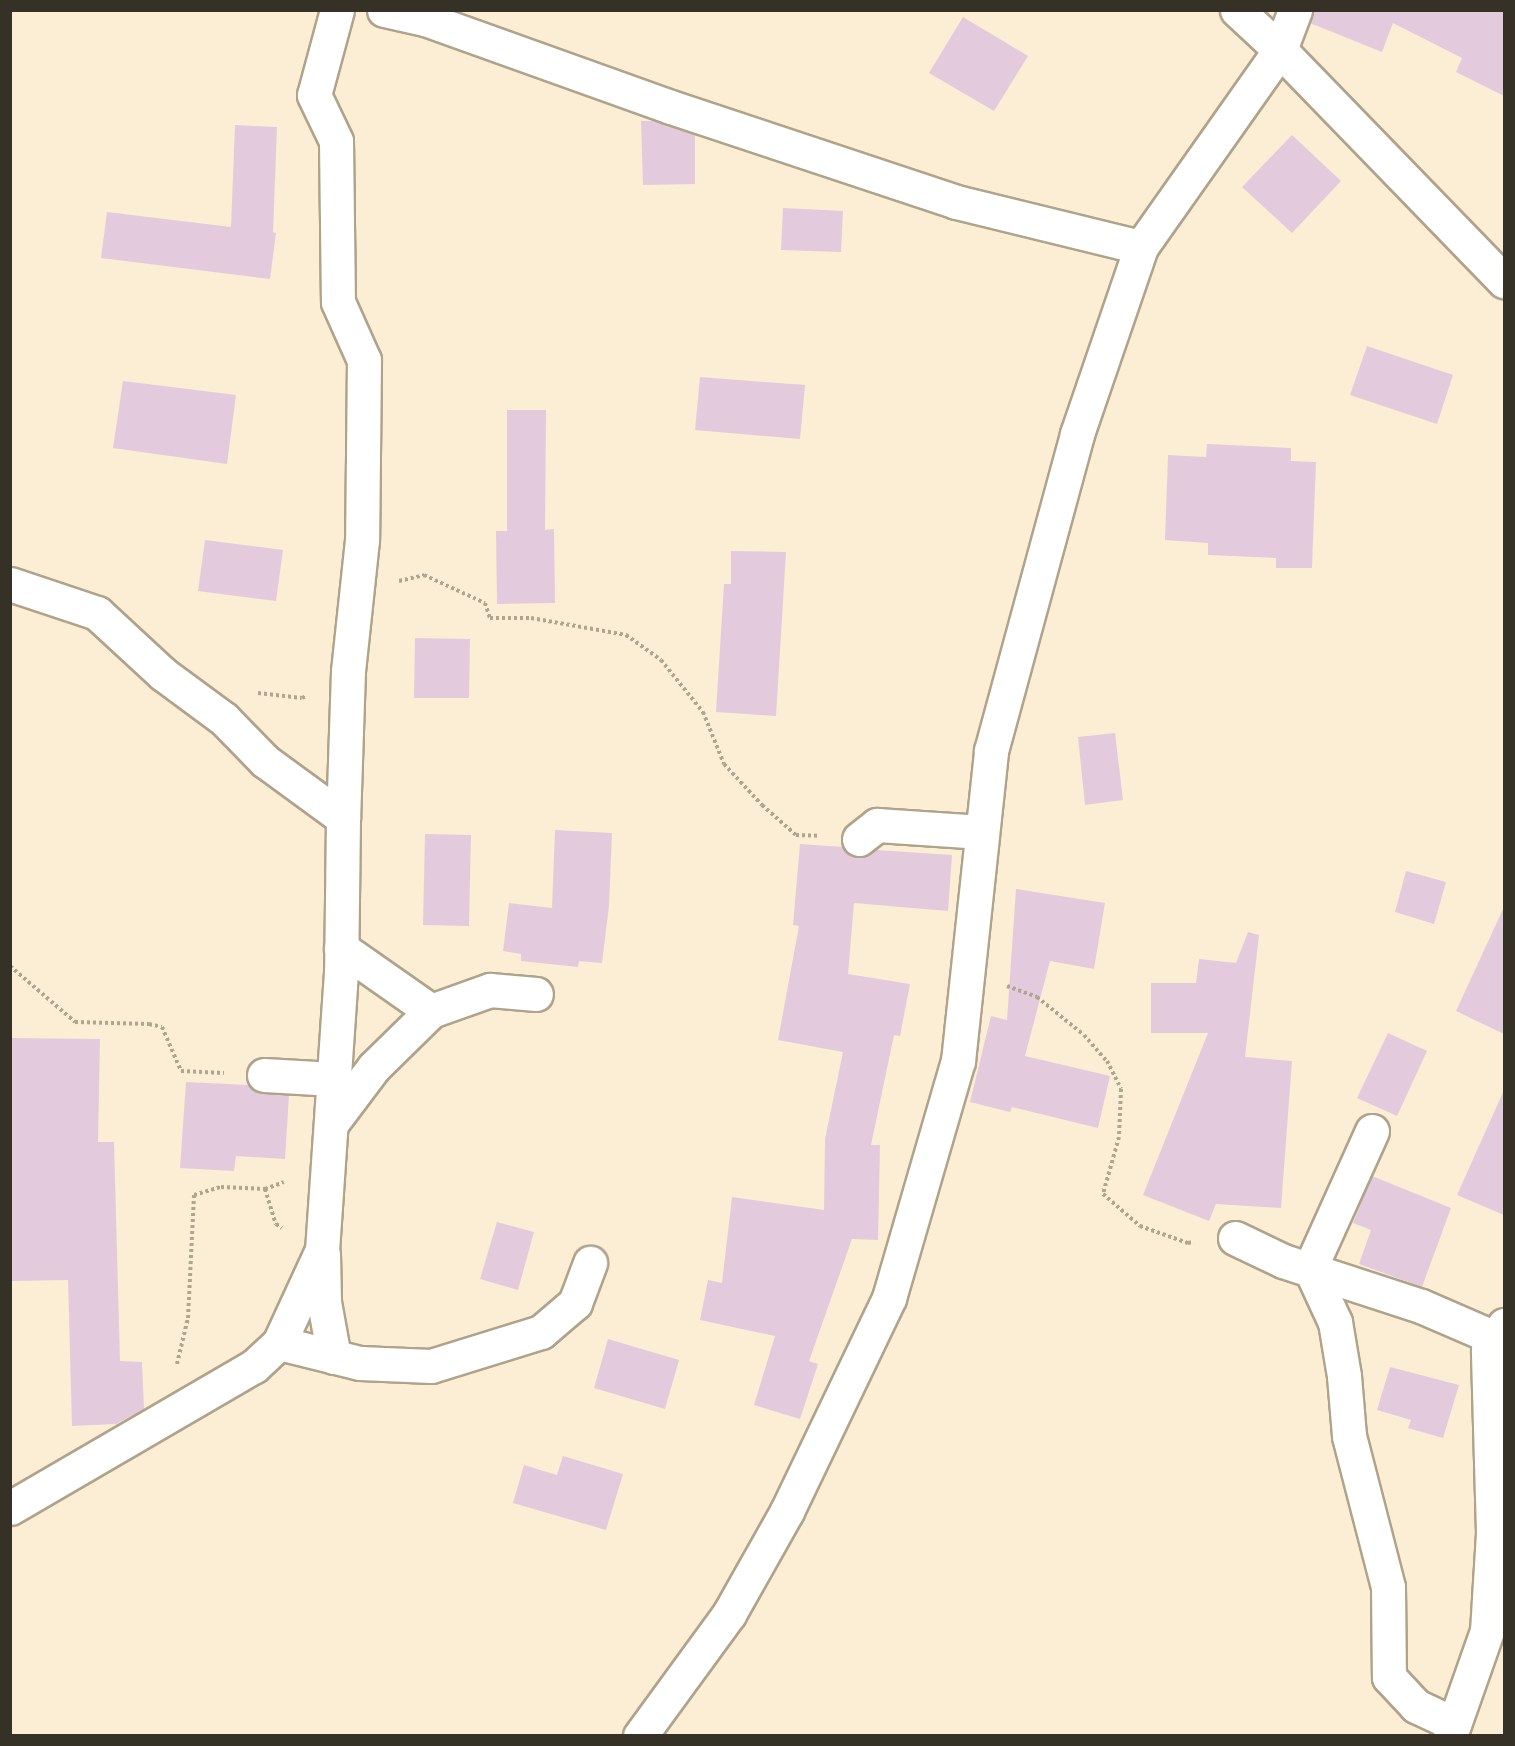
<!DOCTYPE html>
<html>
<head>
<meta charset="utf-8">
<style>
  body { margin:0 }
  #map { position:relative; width:1515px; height:1746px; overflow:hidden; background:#fbeed4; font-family:"Varela Round",sans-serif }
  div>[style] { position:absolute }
  .building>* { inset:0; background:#e3cbdd }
  .path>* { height:4px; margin-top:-2px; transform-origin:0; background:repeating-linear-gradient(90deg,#afa591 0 3px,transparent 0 6px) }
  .roads { filter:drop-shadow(2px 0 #afa38b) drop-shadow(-2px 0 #afa38b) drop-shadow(0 2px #afa38b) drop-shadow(0 -2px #afa38b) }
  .minor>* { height:33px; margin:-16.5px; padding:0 16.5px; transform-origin:16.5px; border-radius:16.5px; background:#fff }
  span { translate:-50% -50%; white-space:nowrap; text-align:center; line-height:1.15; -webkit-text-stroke:4.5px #fbeed4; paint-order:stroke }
  .frame { position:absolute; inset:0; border:12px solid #363127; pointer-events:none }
</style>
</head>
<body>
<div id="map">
  <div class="building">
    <div style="clip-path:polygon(1313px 10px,1504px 10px,1504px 96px,1456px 72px,1462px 58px,1393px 23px,1382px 52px,1310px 23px)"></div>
    <div style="clip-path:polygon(963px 17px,1028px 56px,994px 111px,929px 73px)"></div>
    <div style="clip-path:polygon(641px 121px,654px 121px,695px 135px,695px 184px,643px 185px)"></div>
    <div style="clip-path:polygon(235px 125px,277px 127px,273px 232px,276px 233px,270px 279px,101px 258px,107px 212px,231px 227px)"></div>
    <div style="clip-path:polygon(1292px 135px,1341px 181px,1292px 233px,1242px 187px)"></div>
    <div style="clip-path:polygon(783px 208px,843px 211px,841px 252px,781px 250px)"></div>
    <div style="clip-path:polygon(1367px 346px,1453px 375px,1437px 424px,1350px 395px)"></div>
    <div style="clip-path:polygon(700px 377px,805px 385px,800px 439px,695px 430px)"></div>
    <div style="clip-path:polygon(123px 381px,236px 395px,227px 464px,113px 448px)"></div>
    <div style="clip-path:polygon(507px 410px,546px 410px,545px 530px,554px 529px,555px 603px,497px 604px,496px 531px,507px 531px)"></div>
    <div style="clip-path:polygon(1207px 444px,1291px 448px,1291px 461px,1316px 462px,1312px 568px,1276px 568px,1276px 558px,1208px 555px,1208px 543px,1165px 540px,1168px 455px,1206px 457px)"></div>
    <div style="clip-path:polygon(205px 540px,283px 550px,276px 601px,198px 591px)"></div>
    <div style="clip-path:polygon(731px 551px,786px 552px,776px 716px,716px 712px,724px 584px,731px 584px)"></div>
    <div style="clip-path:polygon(415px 638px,470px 639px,469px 698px,414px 698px)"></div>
    <div style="clip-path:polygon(1115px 733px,1123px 800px,1085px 805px,1078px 737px)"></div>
    <div style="clip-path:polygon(555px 830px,612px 833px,609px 906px,602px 963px,579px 961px,578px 967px,521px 961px,521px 954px,503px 951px,509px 903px,552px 908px)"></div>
    <div style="clip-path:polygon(425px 834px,471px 835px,469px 926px,423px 925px)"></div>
    <div style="clip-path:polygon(800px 844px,843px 847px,851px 856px,861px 858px,876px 850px,952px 855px,948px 911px,854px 903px,848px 974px,910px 984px,900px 1036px,894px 1035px,871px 1145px,880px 1145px,878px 1240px,852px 1239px,809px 1361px,818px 1364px,800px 1419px,754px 1405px,775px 1336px,700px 1320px,708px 1280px,722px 1283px,732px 1197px,824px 1210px,825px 1139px,843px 1052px,778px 1040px,799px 926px,793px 925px)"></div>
    <div style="clip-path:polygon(1406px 871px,1446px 882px,1434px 924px,1395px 912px)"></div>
    <div style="clip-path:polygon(1016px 889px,1105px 903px,1094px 969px,1050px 961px,1025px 1056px,1110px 1076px,1098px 1128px,1012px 1107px,1010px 1112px,970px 1102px,991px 1016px,1007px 1020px)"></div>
    <div style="clip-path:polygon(1504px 907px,1504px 1034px,1456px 1011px)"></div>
    <div style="clip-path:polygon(1248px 932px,1259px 935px,1245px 1057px,1292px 1061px,1281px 1208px,1216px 1204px,1209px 1221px,1143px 1195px,1208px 1033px,1151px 1033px,1151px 983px,1196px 983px,1199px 959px,1236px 963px)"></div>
    <div style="clip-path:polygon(1388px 1033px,1427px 1051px,1397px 1116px,1357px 1098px)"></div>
    <div style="clip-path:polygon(10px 1038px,100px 1039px,98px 1142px,114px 1142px,120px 1361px,142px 1362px,144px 1409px,116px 1424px,72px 1426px,68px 1280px,10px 1281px)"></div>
    <div style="clip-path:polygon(186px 1082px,249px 1085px,262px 1094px,289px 1095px,285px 1159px,236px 1156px,234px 1171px,180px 1168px)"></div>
    <div style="clip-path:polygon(1504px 1090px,1504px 1215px,1457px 1195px)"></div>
    <div style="clip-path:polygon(1372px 1176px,1451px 1208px,1422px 1287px,1359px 1264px,1371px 1230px,1353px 1223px)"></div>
    <div style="clip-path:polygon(497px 1222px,534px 1232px,518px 1290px,480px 1279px)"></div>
    <div style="clip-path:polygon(608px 1339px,679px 1360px,665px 1409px,594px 1388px)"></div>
    <div style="clip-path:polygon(1390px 1367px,1459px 1385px,1443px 1438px,1408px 1428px,1411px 1420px,1377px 1410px)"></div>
    <div style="clip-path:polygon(563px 1456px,623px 1474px,606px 1530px,513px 1503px,524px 1465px,557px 1475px)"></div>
  </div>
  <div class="path">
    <div style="left:399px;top:581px;width:26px;rotate:-13deg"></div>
    <div style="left:424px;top:575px;width:67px;rotate:24.7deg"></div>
    <div style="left:485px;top:603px;width:16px;rotate:72deg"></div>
    <div style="left:490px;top:618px;width:41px"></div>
    <div style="left:531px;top:618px;width:97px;rotate:10.1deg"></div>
    <div style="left:626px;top:635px;width:43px;rotate:35.5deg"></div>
    <div style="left:661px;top:660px;width:67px;rotate:51.1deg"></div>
    <div style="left:703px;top:712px;width:56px;rotate:68deg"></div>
    <div style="left:724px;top:764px;width:56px;rotate:47.2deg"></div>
    <div style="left:762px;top:805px;width:45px;rotate:41.4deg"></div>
    <div style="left:796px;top:835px;width:24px;rotate:2deg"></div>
    <div style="left:258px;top:693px;width:44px;rotate:6.5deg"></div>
    <div style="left:302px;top:698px;width:4px;rotate:-27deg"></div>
    <div style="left:10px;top:966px;width:86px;rotate:40.7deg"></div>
    <div style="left:75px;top:1022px;width:74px;rotate:1.5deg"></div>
    <div style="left:149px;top:1024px;width:13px;rotate:13deg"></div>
    <div style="left:162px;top:1027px;width:48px;rotate:66.6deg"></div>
    <div style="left:181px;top:1071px;width:43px;rotate:2.7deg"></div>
    <div style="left:1007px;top:986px;width:32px;rotate:20deg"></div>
    <div style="left:1037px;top:997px;width:60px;rotate:39deg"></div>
    <div style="left:1084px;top:1035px;width:35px;rotate:49deg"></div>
    <div style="left:1107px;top:1061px;width:31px;rotate:63deg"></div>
    <div style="left:1121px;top:1089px;width:48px;rotate:92.4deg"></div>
    <div style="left:1119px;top:1137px;width:59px;rotate:105.7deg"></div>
    <div style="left:1103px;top:1194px;width:49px;rotate:40.9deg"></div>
    <div style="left:1140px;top:1226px;width:51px;rotate:19.5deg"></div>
    <div style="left:1188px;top:1243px;width:6px;rotate:-9deg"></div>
    <div style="left:265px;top:1189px;width:20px;rotate:-20deg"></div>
    <div style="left:177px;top:1364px;width:47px;rotate:-76.6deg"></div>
    <div style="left:188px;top:1318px;width:123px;rotate:-87.2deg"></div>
    <div style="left:194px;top:1195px;width:28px;rotate:-17deg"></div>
    <div style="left:221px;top:1187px;width:44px;rotate:2.6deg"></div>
    <div style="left:265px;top:1189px;width:37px;rotate:73deg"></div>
    <div style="left:276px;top:1224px;width:7px;rotate:34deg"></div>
  </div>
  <div class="roads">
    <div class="minor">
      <div style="left:337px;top:10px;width:88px;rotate:105.1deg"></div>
      <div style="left:314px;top:95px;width:51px;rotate:64.4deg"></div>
      <div style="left:336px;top:141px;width:161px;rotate:89.3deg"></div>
      <div style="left:338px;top:302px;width:64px;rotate:65.9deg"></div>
      <div style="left:364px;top:360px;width:180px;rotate:90.6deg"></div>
      <div style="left:362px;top:540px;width:132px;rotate:96.1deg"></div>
      <div style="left:348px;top:671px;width:147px;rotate:91.9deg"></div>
      <div style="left:384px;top:10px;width:42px;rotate:12.4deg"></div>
      <div style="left:425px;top:19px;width:261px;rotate:19.7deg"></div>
      <div style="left:671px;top:107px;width:300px;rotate:18.4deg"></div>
      <div style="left:956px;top:202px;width:190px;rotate:13.7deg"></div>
      <div style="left:1237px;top:10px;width:59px;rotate:42.9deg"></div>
      <div style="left:1280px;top:50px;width:322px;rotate:45.9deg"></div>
      <div style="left:10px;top:584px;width:92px;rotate:18.4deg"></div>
      <div style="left:97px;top:613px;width:90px;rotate:42.7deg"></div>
      <div style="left:163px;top:674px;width:76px;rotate:36.4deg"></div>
      <div style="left:224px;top:719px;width:59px;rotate:45.7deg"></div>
      <div style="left:265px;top:761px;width:97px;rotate:36.2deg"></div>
      <div style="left:343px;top:818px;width:154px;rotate:90.7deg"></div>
      <div style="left:341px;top:972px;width:279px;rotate:93.9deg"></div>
      <div style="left:322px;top:1250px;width:102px;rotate:114.8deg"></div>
      <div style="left:279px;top:1343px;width:34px;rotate:137deg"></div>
      <div style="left:254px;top:1366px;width:282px;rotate:149.8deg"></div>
      <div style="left:859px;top:839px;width:23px;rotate:-38deg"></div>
      <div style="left:877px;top:825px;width:105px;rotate:3.8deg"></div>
      <div style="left:341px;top:948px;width:110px;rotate:35deg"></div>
      <div style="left:264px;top:1075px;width:70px;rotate:3.3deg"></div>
      <div style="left:331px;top:1124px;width:71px;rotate:-53deg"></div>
      <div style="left:374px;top:1067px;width:80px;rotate:-44.5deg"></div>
      <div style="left:431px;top:1011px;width:63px;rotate:-19.6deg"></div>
      <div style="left:490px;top:990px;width:46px;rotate:5deg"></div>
      <div style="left:1372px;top:1131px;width:150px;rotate:114.3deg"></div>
      <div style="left:1310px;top:1268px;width:60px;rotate:65.2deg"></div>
      <div style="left:1335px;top:1322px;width:55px;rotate:80.5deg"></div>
      <div style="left:1344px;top:1376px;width:60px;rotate:85.2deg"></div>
      <div style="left:1349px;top:1436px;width:156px;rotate:75.5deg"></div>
      <div style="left:1388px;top:1587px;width:90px;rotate:89.4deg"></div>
      <div style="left:1389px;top:1677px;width:40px;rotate:47deg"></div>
      <div style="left:1416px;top:1706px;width:42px;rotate:25.3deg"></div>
      <div style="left:1235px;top:1238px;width:53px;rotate:25.6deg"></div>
      <div style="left:1283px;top:1261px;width:145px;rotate:18.1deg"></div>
      <div style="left:1421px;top:1306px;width:81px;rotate:23.4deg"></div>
      <div style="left:323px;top:1254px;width:48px;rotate:88.8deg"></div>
      <div style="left:324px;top:1302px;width:56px;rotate:79.7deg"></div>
      <div style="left:279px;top:1343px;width:83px;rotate:13.9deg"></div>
      <div style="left:360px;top:1363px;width:71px;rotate:2.4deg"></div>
      <div style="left:431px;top:1366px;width:115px;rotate:-17.2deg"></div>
      <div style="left:541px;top:1332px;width:45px;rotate:-40.5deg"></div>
      <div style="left:575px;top:1303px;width:43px;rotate:-69.4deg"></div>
      <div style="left:640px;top:1736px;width:151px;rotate:-53.9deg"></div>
      <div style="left:729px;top:1614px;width:118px;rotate:-60.6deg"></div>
      <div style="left:787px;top:1511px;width:236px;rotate:-64.4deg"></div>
      <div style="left:889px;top:1298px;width:247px;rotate:-73.8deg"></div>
      <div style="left:958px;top:1061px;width:312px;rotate:-83.9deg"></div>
      <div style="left:991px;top:751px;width:328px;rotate:-74.8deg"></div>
      <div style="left:1077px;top:434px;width:198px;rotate:-71.1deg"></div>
      <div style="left:1141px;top:247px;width:241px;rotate:-54.8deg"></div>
      <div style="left:1280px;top:50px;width:43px;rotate:-69.4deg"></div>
      <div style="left:1450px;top:1736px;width:111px;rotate:-70.6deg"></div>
      <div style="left:1487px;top:1631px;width:98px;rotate:-86.5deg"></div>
      <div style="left:1493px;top:1533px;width:183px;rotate:-91.6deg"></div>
      <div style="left:1488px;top:1350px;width:30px;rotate:-57deg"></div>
    </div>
  </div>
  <div class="frame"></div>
</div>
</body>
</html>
